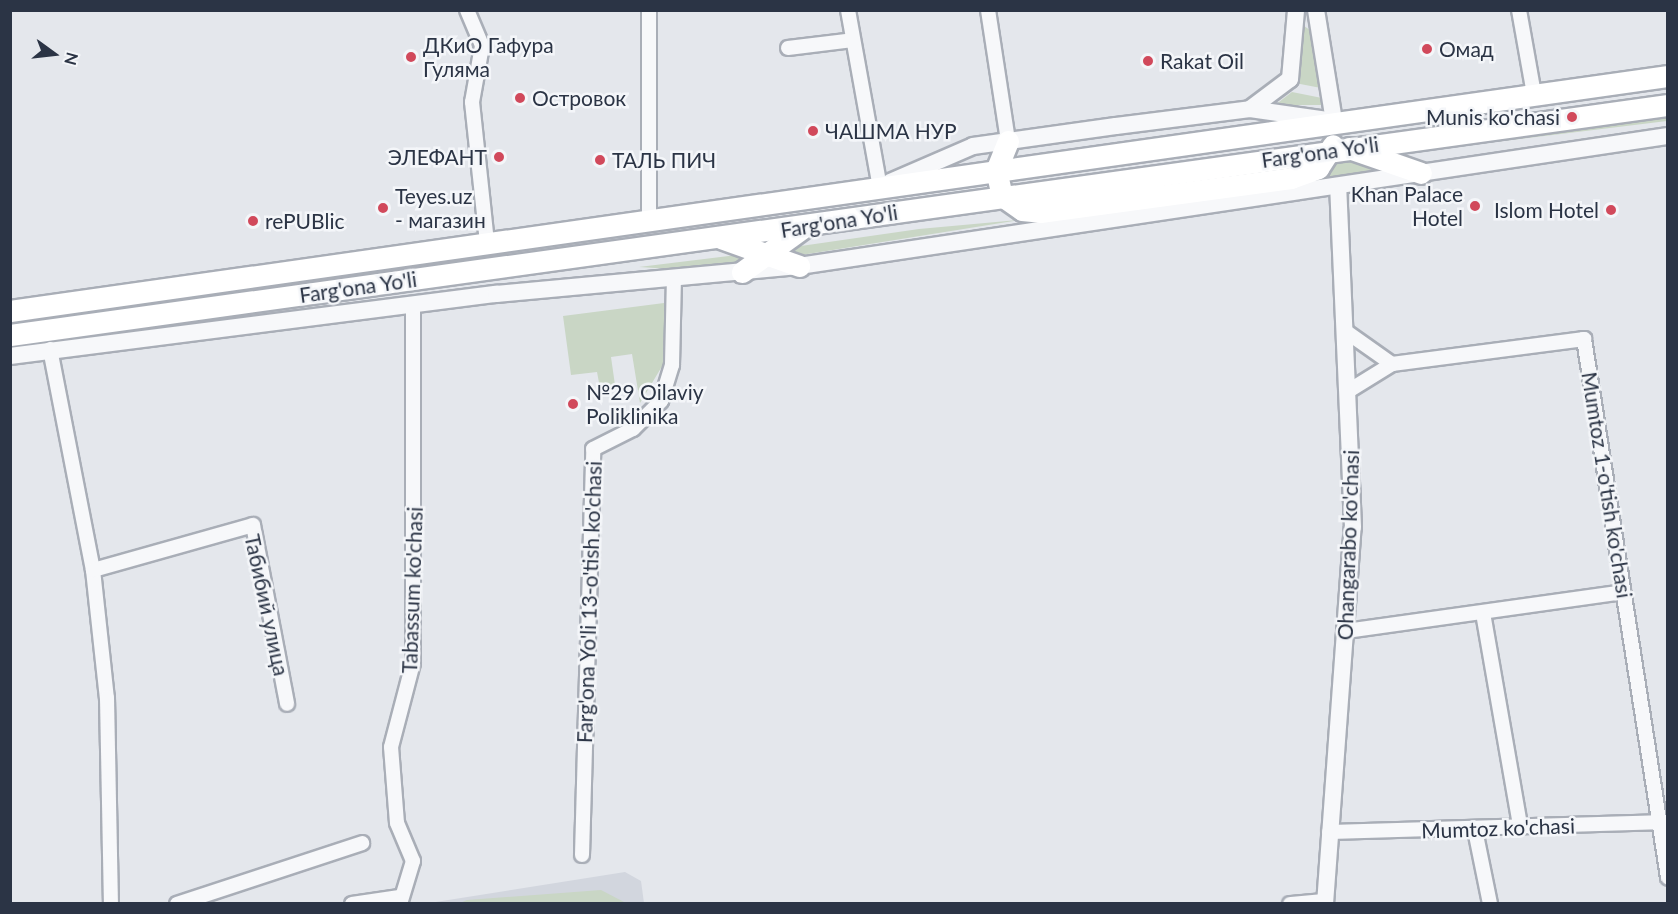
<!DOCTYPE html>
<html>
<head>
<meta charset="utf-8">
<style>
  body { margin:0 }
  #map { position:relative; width:1678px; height:914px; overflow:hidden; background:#e4e7ec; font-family:Lato,sans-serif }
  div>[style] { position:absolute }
  .built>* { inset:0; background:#d2d6de }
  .green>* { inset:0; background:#c9d6c5 }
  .roads { filter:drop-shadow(2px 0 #a9aeb7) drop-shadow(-2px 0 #a9aeb7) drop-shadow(0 2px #a9aeb7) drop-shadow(0 -2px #a9aeb7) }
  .minor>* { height:14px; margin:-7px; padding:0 7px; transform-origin:7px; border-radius:7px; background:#f7f8fa }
  .tertiary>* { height:16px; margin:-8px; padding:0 8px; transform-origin:8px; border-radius:8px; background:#f7f8fa }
  .primary>* { height:21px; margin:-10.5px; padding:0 10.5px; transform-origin:10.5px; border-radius:10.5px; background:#fff }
  .dots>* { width:16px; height:16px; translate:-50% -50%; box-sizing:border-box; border:3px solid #f4f6f9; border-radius:50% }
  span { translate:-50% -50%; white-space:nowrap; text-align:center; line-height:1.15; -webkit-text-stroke:5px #f4f6f9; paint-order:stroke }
  .poi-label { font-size:21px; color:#2b3445 }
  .left { translate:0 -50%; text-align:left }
  .right { translate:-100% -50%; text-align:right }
  .street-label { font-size:21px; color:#2b3445 }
  .frame { position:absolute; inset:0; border:12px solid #2b3445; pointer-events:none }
  .north { position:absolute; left:24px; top:24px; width:60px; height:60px; -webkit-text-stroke:4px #f4f6f9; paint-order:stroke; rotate:105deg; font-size:16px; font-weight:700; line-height:24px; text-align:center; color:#2b3445 }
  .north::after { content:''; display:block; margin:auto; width:21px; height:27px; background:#2b3445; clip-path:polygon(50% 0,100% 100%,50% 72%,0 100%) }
</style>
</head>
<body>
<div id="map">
  <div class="built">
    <div style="clip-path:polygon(625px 872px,641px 881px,644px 903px,423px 904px)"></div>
  </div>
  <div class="green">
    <div style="clip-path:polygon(1304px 26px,1313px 32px,1321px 88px,1295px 83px)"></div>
    <div style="clip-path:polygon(1292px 92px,1322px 98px,1321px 105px,1275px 105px)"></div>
    <div style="clip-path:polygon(1667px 116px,1667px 121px,1389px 155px)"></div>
    <div style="clip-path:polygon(1339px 161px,1354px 161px,1372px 170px,1320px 179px)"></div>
    <div style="clip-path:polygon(1019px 220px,789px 257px,787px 248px,919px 229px)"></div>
    <div style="clip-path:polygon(745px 254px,748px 262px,687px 270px,639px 267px)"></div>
    <div style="clip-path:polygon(664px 303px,664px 363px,640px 403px,632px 354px,611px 357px,615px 385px,600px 388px,597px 372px,571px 375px,563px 316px)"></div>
    <div style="clip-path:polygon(601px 890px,626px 903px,460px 903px,467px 900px)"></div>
  </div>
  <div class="roads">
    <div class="minor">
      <div style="left:467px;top:10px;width:39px;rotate:67deg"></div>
      <div style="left:482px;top:46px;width:57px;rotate:100.1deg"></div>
      <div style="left:472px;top:102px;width:142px;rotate:83.9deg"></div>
      <div style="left:848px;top:10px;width:180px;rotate:79.8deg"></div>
      <div style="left:988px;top:10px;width:133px;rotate:81.3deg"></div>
      <div style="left:1519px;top:10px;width:85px;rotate:79.9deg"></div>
      <div style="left:788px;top:48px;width:65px;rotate:-7deg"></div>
      <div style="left:649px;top:221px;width:211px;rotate:-90deg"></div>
      <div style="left:1348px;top:333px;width:54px;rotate:35.2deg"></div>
      <div style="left:1392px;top:364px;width:194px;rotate:-7.4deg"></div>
      <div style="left:1584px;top:339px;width:545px;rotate:81.13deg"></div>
      <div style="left:50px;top:349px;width:225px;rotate:79deg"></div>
      <div style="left:93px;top:570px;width:129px;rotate:83.8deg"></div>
      <div style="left:107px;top:698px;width:206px;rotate:88.9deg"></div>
      <div style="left:1350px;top:390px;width:49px;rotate:-31.8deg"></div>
      <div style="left:93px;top:570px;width:166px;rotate:-15.7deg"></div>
      <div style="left:253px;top:525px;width:182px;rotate:79.2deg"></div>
      <div style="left:1483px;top:613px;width:216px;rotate:80.1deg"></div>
      <div style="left:1346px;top:631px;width:280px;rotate:-8deg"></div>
      <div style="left:1475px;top:830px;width:76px;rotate:78.5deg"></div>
      <div style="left:1329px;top:832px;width:339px;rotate:-1.7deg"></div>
      <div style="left:582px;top:855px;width:406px;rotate:-88.4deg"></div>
      <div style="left:593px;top:449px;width:45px;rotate:-26.6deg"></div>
      <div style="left:633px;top:429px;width:40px;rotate:-45deg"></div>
      <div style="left:661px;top:401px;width:38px;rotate:-73deg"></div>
      <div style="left:672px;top:365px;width:87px;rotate:-88.7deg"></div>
      <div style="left:177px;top:904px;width:195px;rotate:-18.2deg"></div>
      <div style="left:352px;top:904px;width:48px;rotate:-8.5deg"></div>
      <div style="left:400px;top:904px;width:45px;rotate:-73.2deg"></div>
      <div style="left:413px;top:861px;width:41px;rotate:-112.8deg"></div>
      <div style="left:397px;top:823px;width:76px;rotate:-94.5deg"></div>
      <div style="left:391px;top:747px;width:87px;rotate:-75.3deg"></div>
      <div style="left:413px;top:663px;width:359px;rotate:-90deg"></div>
      <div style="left:1290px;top:904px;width:35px;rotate:-5deg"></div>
    </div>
    <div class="tertiary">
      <div style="left:1250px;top:109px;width:50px;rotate:-36.9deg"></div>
      <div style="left:1290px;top:79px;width:69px;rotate:-85deg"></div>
      <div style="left:890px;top:182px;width:90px;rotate:-23.4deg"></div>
      <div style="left:973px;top:146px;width:144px;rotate:-8deg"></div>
      <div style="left:1116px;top:126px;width:135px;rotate:-7.2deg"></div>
      <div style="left:1250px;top:109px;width:85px;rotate:8.1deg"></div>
      <div style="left:1334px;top:121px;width:112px;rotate:-99.2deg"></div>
      <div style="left:10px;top:356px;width:490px;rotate:-7.3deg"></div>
      <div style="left:496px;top:294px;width:304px;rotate:-5.3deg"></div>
      <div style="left:799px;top:266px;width:879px;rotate:-8.51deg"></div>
      <div style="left:1325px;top:904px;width:378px;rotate:-85.8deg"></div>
      <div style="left:1353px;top:527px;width:341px;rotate:-92.5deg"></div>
    </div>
    <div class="primary">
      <div style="left:1008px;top:141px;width:31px;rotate:112deg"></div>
      <div style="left:996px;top:170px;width:27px;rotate:77deg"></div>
      <div style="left:1002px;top:196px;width:24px;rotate:35deg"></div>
      <div style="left:1022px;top:210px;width:18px;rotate:6deg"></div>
      <div style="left:1040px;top:212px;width:253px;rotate:-7.7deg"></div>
      <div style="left:1291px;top:178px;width:29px;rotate:-20deg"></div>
      <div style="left:1318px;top:168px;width:27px;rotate:-57deg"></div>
      <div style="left:1349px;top:148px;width:76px;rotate:19.1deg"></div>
      <div style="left:721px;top:238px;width:83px;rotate:19.7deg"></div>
      <div style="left:742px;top:272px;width:77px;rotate:-36deg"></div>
      <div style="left:10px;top:311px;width:1675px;rotate:-8.07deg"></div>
      <div style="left:10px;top:335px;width:1674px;rotate:-7.9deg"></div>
    </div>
  </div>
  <div class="dots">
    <div style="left:1427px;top:49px;background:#d1495b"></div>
    <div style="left:411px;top:57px;background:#d1495b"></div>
    <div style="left:1148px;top:61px;background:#d1495b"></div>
    <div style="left:520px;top:98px;background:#d1495b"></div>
    <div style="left:1572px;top:117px;background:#d1495b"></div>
    <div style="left:813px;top:131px;background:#d1495b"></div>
    <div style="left:499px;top:157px;background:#d1495b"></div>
    <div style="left:600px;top:160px;background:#d1495b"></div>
    <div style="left:1475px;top:206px;background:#d1495b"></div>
    <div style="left:383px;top:208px;background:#d1495b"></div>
    <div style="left:1611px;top:210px;background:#d1495b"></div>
    <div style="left:253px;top:221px;background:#d1495b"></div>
    <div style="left:573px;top:404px;background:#d1495b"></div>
  </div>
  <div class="poi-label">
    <span class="left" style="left:423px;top:57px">ДКиО Гафура<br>Гуляма</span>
    <span class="left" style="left:1439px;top:49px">Омад</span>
    <span class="left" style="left:1160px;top:61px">Rakat Oil</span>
    <span class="left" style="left:532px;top:98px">Островок</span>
    <span class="right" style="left:1560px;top:117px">Munis ko'chasi</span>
    <span class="left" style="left:825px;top:131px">ЧАШМА НУР</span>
    <span class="right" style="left:487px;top:157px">ЭЛЕФАНТ</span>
    <span class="left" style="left:612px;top:160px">ТАЛЬ ПИЧ</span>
    <span class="right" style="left:1463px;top:206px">Khan Palace<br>Hotel</span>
    <span class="left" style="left:395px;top:208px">Teyes.uz<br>- магазин</span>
    <span class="right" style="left:1599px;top:210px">Islom Hotel</span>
    <span class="left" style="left:265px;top:221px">rePUBlic</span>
    <span class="left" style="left:586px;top:404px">№29 Oilaviy<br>Poliklinika</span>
  </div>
  <div class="street-label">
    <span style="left:1320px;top:152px;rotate:-8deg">Farg'ona Yo'li</span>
    <span style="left:839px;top:221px;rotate:-9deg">Farg'ona Yo'li</span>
    <span style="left:358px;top:287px;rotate:-8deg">Farg'ona Yo'li</span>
    <span style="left:1607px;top:485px;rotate:81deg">Mumtoz 1-o'tish ko'chasi</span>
    <span style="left:1348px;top:545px;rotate:-88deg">Ohangarabo ko'chasi</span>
    <span style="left:412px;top:590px;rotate:-88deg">Tabassum ko'chasi</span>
    <span style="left:589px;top:602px;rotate:-88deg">Farg'ona Yo'li 13-o'tish ko'chasi</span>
    <span style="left:267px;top:605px;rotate:78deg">Табибий улица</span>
    <span style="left:1498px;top:828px;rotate:-2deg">Mumtoz ko'chasi</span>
  </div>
  <div class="frame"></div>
  <div class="north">N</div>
</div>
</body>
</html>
